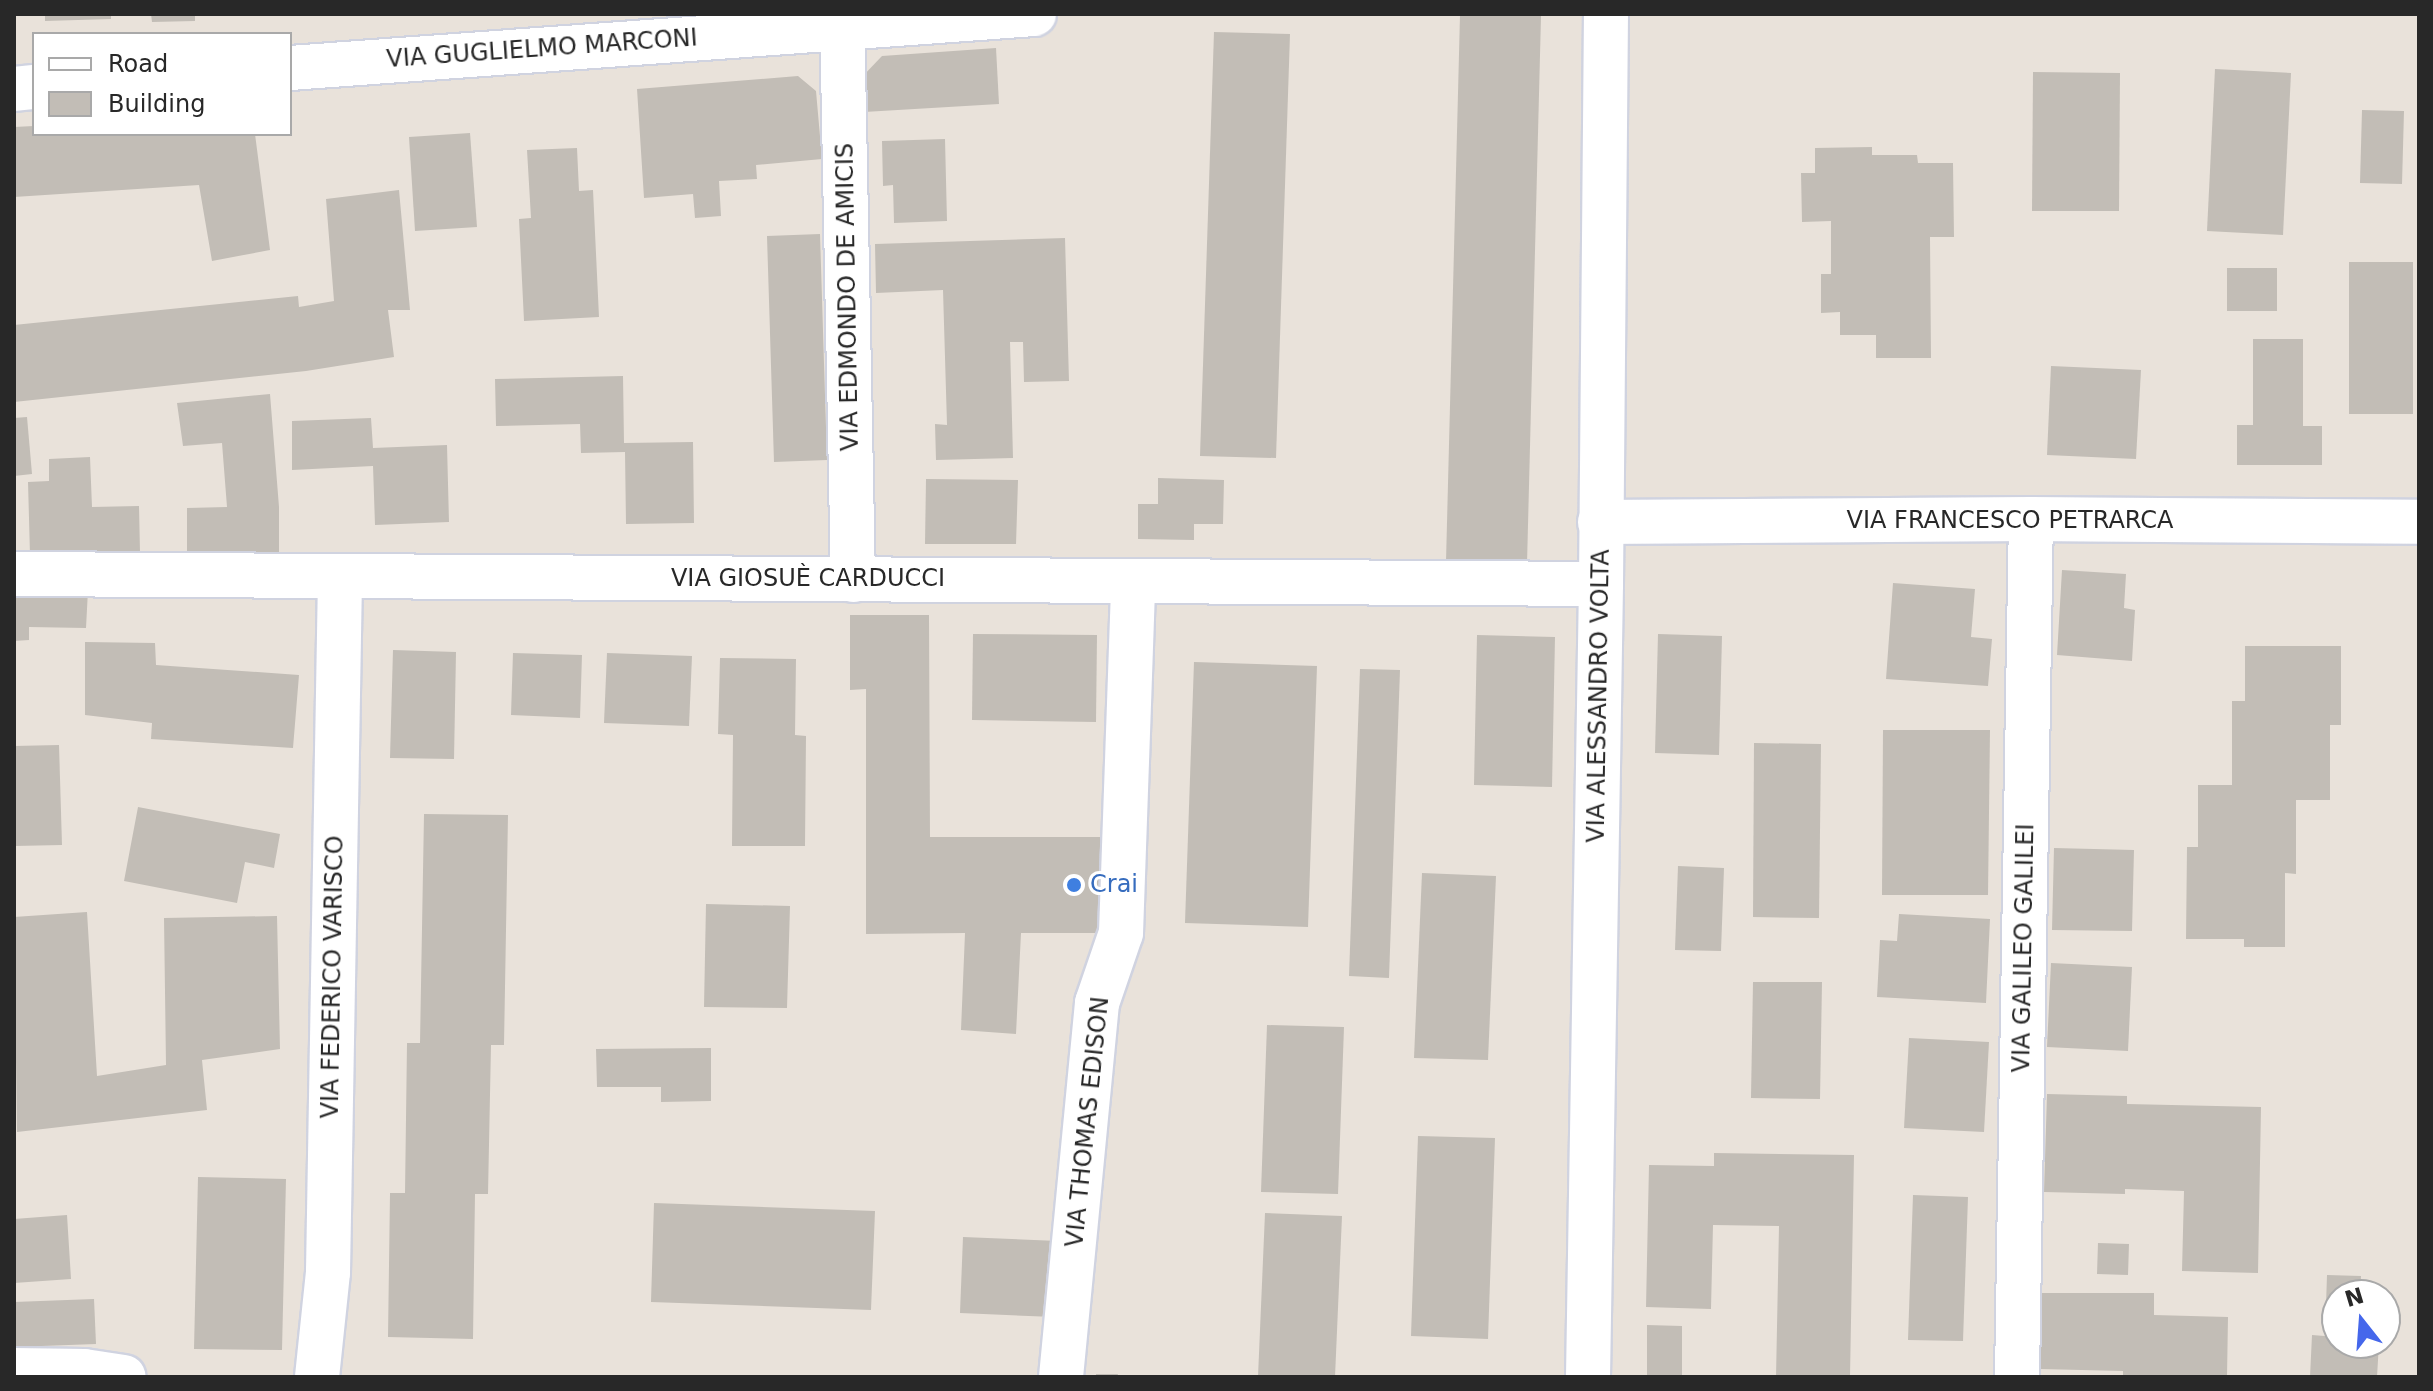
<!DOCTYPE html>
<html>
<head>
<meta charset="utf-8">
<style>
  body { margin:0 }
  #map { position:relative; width:2433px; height:1391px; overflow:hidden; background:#e9e2da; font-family:"DejaVu Sans",sans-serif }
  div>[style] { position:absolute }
  .building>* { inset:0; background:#c2bdb6 }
  .roads { filter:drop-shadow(2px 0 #d0d3e0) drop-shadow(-2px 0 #d0d3e0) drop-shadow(0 2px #d0d3e0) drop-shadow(0 -2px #d0d3e0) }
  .street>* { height:44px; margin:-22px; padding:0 22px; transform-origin:22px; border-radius:22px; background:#fff }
  .secondary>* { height:44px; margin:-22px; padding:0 22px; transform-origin:22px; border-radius:22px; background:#fff }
  .dots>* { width:22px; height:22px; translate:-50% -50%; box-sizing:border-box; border:4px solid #fff; border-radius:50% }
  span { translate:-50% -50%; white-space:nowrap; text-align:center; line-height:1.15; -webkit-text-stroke:6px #fff; paint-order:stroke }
  .street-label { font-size:24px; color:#282828 }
  .shop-label { font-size:24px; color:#366cbe }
  .left { translate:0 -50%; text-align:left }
  .frame { position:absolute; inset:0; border:16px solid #282828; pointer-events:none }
  .legend { position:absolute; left:32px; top:32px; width:260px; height:104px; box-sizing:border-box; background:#fff; border:2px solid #a9a9a9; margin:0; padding:10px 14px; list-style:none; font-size:24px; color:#282828 }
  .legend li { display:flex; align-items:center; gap:16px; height:40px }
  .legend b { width:40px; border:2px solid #a9a9a9 }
  .north { position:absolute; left:2321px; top:1279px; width:80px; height:80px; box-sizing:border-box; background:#fff; border:2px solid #a9a9a9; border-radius:50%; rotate:343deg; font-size:22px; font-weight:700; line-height:32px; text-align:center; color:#282828 }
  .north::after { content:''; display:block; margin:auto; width:28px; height:36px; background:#4567eb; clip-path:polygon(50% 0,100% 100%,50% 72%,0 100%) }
</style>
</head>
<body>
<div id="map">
  <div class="building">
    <div style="clip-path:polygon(45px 14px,111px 14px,111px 19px,45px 21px)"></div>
    <div style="clip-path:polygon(151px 14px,195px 14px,195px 21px,152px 22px)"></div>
    <div style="clip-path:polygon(1460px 15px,1541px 16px,1527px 564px,1446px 562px)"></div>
    <div style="clip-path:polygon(1214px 32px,1290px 34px,1276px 458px,1200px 456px)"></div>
    <div style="clip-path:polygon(996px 48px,999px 104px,864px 112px,861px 78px,882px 56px)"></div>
    <div style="clip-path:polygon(2215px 69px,2291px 73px,2283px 235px,2207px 231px)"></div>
    <div style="clip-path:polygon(2033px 72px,2120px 73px,2119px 211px,2032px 211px)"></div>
    <div style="clip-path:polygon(798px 76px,816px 91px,822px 159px,756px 165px,757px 179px,719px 181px,721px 216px,695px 218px,693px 194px,644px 198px,637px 89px)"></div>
    <div style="clip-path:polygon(2362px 110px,2404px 111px,2402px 184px,2360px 183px)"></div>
    <div style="clip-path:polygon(34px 126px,34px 134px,255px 134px,270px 250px,212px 261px,199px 185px,14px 197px,14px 127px)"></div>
    <div style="clip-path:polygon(470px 133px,477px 227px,415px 231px,409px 137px)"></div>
    <div style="clip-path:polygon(945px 139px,947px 221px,894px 223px,893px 185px,883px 186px,882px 141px)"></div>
    <div style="clip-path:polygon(1872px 147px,1872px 155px,1917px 155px,1918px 163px,1953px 163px,1954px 237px,1930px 237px,1931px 358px,1876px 358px,1876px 335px,1840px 335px,1840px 312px,1821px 313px,1821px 274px,1831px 274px,1831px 221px,1802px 222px,1801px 173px,1815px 173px,1815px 148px)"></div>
    <div style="clip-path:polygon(577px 148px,579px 191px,593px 190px,599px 317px,524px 321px,519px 219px,531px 218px,527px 150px)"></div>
    <div style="clip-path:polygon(399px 190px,410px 310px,388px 310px,394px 357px,306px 371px,14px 402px,14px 325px,298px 296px,299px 307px,334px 301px,326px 199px)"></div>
    <div style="clip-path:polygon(820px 234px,827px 460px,774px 462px,767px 236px)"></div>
    <div style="clip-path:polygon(1065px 238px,1069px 381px,1024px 382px,1023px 342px,1010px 342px,1013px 458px,936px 460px,935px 424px,947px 425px,943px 290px,876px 293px,875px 244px)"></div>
    <div style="clip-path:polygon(2349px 262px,2413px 262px,2413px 414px,2349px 414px)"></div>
    <div style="clip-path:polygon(2227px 268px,2277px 268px,2277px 311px,2227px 311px)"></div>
    <div style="clip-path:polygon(2253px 339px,2303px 339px,2303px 426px,2322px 426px,2322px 465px,2237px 465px,2237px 425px,2253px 425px)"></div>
    <div style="clip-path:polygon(2051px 366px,2141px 370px,2136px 459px,2047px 455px)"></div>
    <div style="clip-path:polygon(623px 376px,624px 443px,693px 442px,694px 523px,626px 524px,625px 452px,581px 453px,580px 424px,496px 426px,495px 379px)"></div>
    <div style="clip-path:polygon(270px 394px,279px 507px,279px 557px,187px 558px,187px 508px,227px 507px,222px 443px,183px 446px,177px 403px)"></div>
    <div style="clip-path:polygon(27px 417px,32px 474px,14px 476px,14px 418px)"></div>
    <div style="clip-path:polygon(371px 418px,373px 448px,447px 445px,449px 522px,375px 525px,373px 466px,292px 470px,292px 421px)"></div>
    <div style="clip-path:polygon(90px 457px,92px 507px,139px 506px,140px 552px,30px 555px,28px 482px,49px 481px,49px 459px)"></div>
    <div style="clip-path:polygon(1158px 478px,1224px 480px,1223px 524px,1194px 524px,1194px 540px,1138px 539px,1138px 504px,1158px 504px)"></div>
    <div style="clip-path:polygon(926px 479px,1018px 480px,1016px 544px,925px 544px)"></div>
    <div style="clip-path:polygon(2062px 570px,2126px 574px,2124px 608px,2135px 610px,2132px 661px,2057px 655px)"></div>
    <div style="clip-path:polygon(1893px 583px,1975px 589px,1971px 637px,1992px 639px,1988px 686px,1886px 679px)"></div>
    <div style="clip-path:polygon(14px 588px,88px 590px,86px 628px,29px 627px,29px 640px,14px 641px)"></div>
    <div style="clip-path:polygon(850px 615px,929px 615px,930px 837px,1104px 837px,1104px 933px,1021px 933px,1016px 1034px,961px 1030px,965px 933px,866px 934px,866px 689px,850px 690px)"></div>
    <div style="clip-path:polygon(973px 634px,1097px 635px,1096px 722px,972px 720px)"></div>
    <div style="clip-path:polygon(1658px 634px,1722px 636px,1719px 755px,1655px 753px)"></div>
    <div style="clip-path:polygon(1477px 635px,1555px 637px,1552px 787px,1474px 785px)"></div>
    <div style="clip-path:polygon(85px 642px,155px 643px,156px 665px,299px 675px,293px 748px,151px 739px,152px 723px,85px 715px)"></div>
    <div style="clip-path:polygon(2245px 646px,2341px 646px,2341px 725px,2330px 725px,2330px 800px,2296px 800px,2296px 874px,2285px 873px,2285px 947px,2244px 947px,2244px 939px,2186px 939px,2187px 847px,2198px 847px,2198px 785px,2232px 785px,2232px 701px,2245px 701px)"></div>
    <div style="clip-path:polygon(393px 650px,456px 652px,454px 759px,390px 758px)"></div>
    <div style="clip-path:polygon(513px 653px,582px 655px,580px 718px,511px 715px)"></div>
    <div style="clip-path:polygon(607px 653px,692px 656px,689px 726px,604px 723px)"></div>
    <div style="clip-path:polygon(720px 658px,796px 659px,795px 735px,806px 736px,805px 846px,732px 846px,733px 735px,718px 734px)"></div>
    <div style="clip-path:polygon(1194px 662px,1317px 666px,1308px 927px,1185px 923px)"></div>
    <div style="clip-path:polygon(1360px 669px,1400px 670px,1389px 978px,1349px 976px)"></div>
    <div style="clip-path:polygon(1883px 730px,1990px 730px,1988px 895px,1882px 895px)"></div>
    <div style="clip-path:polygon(1754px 743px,1821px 744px,1819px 918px,1753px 917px)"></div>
    <div style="clip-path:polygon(59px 745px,62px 845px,14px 846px,14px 746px)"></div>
    <div style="clip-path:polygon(138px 807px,280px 834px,274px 868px,245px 862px,237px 903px,124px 881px)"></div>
    <div style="clip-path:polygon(424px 814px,508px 815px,504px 1045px,491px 1045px,488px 1194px,475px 1194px,473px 1339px,388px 1337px,390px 1193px,405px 1193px,407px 1043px,420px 1043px)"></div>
    <div style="clip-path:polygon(2054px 848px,2134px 850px,2132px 931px,2052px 930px)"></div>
    <div style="clip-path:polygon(1678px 866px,1724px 868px,1721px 951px,1675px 950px)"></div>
    <div style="clip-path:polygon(1422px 873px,1496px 876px,1488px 1060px,1414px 1058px)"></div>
    <div style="clip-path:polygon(706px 904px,790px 906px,787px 1008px,704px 1007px)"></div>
    <div style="clip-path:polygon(87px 912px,97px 1076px,166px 1065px,164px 918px,277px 916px,280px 1049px,202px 1060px,207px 1110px,17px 1132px,14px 917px)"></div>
    <div style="clip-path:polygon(1899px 914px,1990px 919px,1986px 1003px,1877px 997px,1880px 940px,1897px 941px)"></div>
    <div style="clip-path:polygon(2051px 963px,2132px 967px,2128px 1051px,2047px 1047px)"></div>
    <div style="clip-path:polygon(1753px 982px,1822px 982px,1820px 1099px,1751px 1098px)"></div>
    <div style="clip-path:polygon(1267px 1025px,1344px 1027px,1338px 1194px,1261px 1192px)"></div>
    <div style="clip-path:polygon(1909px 1038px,1989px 1042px,1984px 1132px,1904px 1128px)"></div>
    <div style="clip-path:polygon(711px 1048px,711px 1101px,661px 1102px,661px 1087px,597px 1087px,596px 1049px)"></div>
    <div style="clip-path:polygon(2047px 1094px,2127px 1096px,2127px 1104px,2261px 1107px,2258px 1273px,2182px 1271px,2184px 1191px,2125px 1189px,2125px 1194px,2044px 1192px)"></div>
    <div style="clip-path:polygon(1418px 1136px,1495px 1138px,1488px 1339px,1411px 1336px)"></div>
    <div style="clip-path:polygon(1714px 1153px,1854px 1155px,1850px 1377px,1776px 1377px,1779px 1226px,1713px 1225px,1711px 1309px,1646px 1307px,1649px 1165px,1714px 1166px)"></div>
    <div style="clip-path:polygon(198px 1177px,286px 1179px,282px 1350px,194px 1349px)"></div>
    <div style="clip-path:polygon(1913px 1195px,1968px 1197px,1963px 1341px,1908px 1340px)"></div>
    <div style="clip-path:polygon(654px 1203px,875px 1211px,871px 1310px,651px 1302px)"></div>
    <div style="clip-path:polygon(1265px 1213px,1342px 1216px,1335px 1377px,1258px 1377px)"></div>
    <div style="clip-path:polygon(67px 1215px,71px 1279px,14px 1283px,14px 1219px)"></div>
    <div style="clip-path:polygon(963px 1237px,1058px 1241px,1054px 1317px,960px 1313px)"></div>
    <div style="clip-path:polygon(2098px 1243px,2129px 1244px,2128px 1275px,2097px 1274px)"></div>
    <div style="clip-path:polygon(2327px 1275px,2361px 1276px,2360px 1295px,2337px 1295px,2337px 1306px,2326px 1305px)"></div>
    <div style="clip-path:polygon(2042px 1293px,2154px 1293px,2154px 1315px,2228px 1317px,2227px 1377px,2123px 1377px,2123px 1371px,2040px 1369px)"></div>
    <div style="clip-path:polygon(94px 1299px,96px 1344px,14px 1347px,14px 1302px)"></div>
    <div style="clip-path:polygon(1647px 1325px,1682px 1326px,1682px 1377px,1647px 1377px)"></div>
    <div style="clip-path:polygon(2312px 1335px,2337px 1337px,2337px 1343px,2379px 1343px,2377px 1377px,2310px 1377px)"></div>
    <div style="clip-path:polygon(1096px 1374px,1118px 1374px,1117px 1377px,1096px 1377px)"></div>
  </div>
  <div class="roads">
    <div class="street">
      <div style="left:842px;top:14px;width:566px;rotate:88.89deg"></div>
      <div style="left:290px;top:68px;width:746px;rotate:-4.15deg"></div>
      <div style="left:14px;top:89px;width:20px;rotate:-6deg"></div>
      <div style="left:1600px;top:522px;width:431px;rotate:-0.4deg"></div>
      <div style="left:2031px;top:519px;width:388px;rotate:0.4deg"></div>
      <div style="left:14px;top:574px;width:1587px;rotate:0.36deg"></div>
      <div style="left:14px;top:1370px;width:70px;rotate:0.8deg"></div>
      <div style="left:84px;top:1371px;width:40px;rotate:8.5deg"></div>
      <div style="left:317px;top:1377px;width:106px;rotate:-84deg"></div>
      <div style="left:328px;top:1272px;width:696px;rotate:-89.01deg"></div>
      <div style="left:1061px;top:1377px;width:376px;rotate:-84.5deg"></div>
      <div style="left:1097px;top:1003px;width:74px;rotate:-71.1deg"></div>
      <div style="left:1121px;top:933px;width:352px;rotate:-88deg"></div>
      <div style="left:2017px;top:1377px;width:858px;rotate:-89.07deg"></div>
    </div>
    <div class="secondary">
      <div style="left:1588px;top:1377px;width:793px;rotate:-89.06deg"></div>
      <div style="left:1601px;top:584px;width:570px;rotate:-89.5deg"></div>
    </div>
  </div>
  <div class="dots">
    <div style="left:1074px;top:885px;background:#3f7fe0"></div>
  </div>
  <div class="street-label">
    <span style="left:542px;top:49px;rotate:-4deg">VIA GUGLIELMO MARCONI</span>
    <span style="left:848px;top:297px;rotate:-91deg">VIA EDMONDO DE AMICIS</span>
    <span style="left:2010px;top:521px">VIA FRANCESCO PETRARCA</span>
    <span style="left:808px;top:579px">VIA GIOSUÈ CARDUCCI</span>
    <span style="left:1599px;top:696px;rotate:-89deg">VIA ALESSANDRO VOLTA</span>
    <span style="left:2024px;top:948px;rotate:-89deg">VIA GALILEO GALILEI</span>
    <span style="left:333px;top:977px;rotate:-89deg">VIA FEDERICO VARISCO</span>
    <span style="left:1088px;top:1122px;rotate:-84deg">VIA THOMAS EDISON</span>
  </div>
  <div class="shop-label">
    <span class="left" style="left:1090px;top:885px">Crai</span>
  </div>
  <div class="frame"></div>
  <ul class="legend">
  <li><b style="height:10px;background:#fff"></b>Road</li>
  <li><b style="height:22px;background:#c2bdb6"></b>Building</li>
  </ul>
  <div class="north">N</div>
</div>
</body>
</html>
